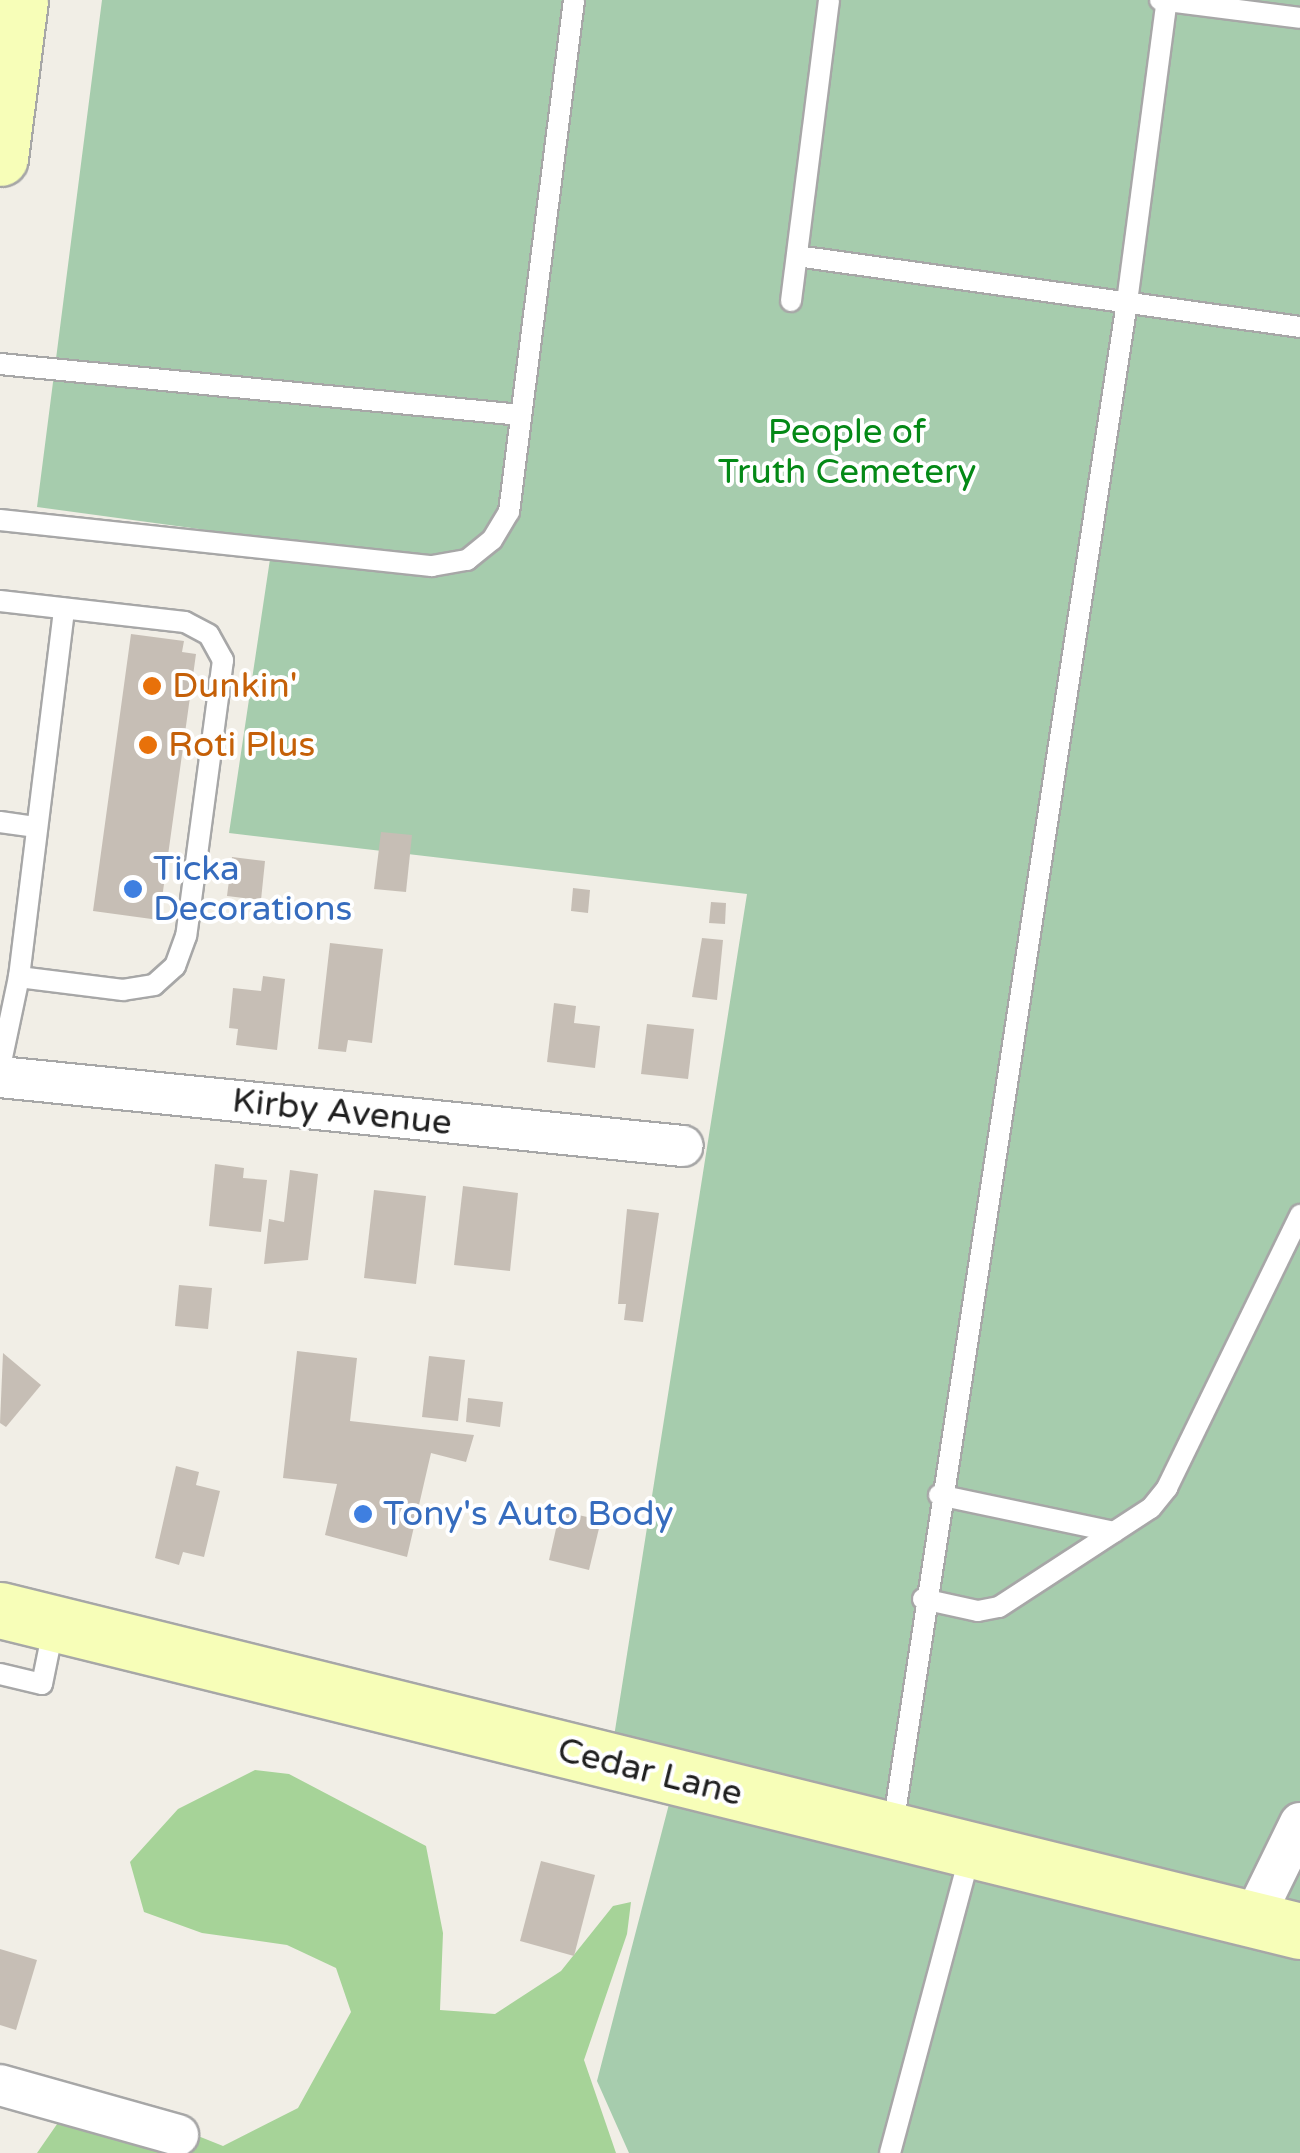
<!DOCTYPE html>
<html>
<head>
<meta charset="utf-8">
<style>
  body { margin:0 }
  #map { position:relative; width:1300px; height:2153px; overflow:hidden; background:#f1eee6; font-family:"Varela Round",sans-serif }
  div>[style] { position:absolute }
  .forest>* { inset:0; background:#a6d398 }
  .cemetery>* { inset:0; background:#a6ccad }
  .building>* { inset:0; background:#c6beb5 }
  .roads { filter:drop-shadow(2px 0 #a7a7a7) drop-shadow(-2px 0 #a7a7a7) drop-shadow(0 2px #a7a7a7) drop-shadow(0 -2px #a7a7a7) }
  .lane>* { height:20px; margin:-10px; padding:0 10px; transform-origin:10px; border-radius:10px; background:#fff }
  .street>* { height:40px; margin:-20px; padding:0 20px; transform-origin:20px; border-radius:20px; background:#fff }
  .secondary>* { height:55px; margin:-27.5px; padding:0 27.5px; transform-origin:27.5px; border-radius:27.5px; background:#f7feb8 }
  .dots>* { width:28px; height:28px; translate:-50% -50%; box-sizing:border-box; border:5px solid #fff; border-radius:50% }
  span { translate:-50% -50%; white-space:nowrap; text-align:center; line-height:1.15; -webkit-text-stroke:8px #fff; paint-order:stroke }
  .park-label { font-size:35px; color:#048916 }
  .food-label { font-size:35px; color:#c56008 }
  .left { translate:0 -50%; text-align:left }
  .shop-label { font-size:35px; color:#366cbe }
  .street-label { font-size:35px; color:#202020 }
</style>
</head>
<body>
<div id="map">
  <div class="forest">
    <div style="clip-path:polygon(255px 1770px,289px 1774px,426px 1846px,443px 1933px,440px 2010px,495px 2014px,561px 1971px,613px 1906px,631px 1902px,627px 1934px,584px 2060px,616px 2153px,37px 2153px,64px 2114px,163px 2122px,223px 2146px,298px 2108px,351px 2012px,336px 1968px,287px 1945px,202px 1933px,144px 1912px,130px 1862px,178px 1809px)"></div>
  </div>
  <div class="cemetery">
    <div style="clip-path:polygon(102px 0,1300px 0,1300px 2153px,629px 2153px,597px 2081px,675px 1781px,610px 1762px,747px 894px,229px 833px,273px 539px,37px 507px)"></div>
  </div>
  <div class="building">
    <div style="clip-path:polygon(131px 634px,184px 641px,182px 652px,196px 654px,159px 920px,93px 911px)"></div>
    <div style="clip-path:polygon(381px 832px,412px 835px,406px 892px,374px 889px)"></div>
    <div style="clip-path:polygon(232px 857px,265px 861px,261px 900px,227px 896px)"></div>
    <div style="clip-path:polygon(573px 888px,590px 890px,588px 913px,571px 911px)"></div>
    <div style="clip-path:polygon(711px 902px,726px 903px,725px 924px,709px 923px)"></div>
    <div style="clip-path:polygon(702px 938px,723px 940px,717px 1000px,692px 997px)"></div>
    <div style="clip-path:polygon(330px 943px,383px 949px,372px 1043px,348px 1040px,346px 1052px,318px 1049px)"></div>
    <div style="clip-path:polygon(263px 976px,285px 979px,277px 1050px,236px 1045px,238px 1029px,229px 1028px,233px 988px,261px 991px)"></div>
    <div style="clip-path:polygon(554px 1003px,576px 1006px,574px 1023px,600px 1026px,595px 1068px,547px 1062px)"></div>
    <div style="clip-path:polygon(647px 1024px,694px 1029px,688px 1079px,641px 1074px)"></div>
    <div style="clip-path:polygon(215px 1164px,244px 1168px,243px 1178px,267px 1180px,261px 1232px,209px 1226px)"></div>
    <div style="clip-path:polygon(290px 1170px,318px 1174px,308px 1260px,264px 1264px,269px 1219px,284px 1222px)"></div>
    <div style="clip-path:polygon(463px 1186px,518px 1193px,510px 1271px,454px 1265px)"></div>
    <div style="clip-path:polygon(374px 1190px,426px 1196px,416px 1284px,364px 1278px)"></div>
    <div style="clip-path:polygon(627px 1209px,659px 1213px,643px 1322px,624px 1320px,626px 1304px,618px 1304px)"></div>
    <div style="clip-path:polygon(179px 1285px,212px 1288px,208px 1329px,175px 1326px)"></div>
    <div style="clip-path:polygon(297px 1351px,357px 1358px,350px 1421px,474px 1435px,466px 1462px,431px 1453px,407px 1557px,325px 1535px,337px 1484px,283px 1478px)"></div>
    <div style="clip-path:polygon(3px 1353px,41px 1385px,6px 1427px,0 1423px)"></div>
    <div style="clip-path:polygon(429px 1356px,465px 1360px,458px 1421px,422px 1417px)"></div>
    <div style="clip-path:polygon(468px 1398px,503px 1402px,500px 1427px,466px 1422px)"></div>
    <div style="clip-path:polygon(176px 1466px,199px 1472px,196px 1485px,220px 1491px,204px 1557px,183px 1552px,179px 1565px,155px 1558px)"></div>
    <div style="clip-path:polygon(560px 1511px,601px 1520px,589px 1570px,549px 1560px)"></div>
    <div style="clip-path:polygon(541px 1861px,595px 1875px,574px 1956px,520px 1941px)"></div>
    <div style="clip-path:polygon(0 1949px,37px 1960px,16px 2030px,0 2025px)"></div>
  </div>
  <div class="roads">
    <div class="lane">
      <div style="left:1160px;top:0;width:141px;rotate:7.3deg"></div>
      <div style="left:797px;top:256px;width:508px;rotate:8.03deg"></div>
      <div style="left:791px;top:301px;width:303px;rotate:-82.8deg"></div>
      <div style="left:0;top:364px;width:523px;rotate:5.59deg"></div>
      <div style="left:0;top:520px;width:434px;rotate:6.1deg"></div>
      <div style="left:432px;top:566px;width:36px;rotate:-10deg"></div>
      <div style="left:467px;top:560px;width:32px;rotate:-39deg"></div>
      <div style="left:492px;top:540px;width:33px;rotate:-59deg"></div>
      <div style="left:509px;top:512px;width:516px;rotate:-82.76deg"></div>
      <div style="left:0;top:601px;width:186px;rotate:6.5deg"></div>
      <div style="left:185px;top:622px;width:27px;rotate:28deg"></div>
      <div style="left:209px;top:635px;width:29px;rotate:61deg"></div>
      <div style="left:223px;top:660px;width:278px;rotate:97.6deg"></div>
      <div style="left:186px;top:936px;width:32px;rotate:110deg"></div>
      <div style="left:175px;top:966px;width:28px;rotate:138deg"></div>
      <div style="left:154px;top:985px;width:31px;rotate:171deg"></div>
      <div style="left:123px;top:990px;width:105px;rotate:-172.9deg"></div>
      <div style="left:0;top:822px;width:35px;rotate:8deg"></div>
      <div style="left:0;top:1067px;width:92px;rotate:-78.1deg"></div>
      <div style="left:19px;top:977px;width:371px;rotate:-83deg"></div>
      <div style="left:939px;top:1495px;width:179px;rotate:11.9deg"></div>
      <div style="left:923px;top:1599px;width:56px;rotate:12.3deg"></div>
      <div style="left:978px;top:1611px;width:21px;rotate:-11deg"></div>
      <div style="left:999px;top:1607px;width:181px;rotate:-33.1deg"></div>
      <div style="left:1151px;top:1508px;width:26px;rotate:-51deg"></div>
      <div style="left:1167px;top:1488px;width:304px;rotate:-64deg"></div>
      <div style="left:0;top:1674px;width:43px;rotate:13.4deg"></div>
      <div style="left:42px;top:1684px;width:60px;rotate:-78.5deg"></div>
      <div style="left:893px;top:1826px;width:1542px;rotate:-81.27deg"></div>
      <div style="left:1127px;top:302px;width:305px;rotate:-82.5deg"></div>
      <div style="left:890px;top:2153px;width:310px;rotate:-75deg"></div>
    </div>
    <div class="street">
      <div style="left:0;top:1077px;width:686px;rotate:5.77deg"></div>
      <div style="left:1253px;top:1919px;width:107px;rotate:-63.9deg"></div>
      <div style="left:0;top:2085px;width:185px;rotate:15.7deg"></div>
    </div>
    <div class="secondary">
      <div style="left:0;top:158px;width:159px;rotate:-82.8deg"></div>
      <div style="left:0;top:1610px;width:1339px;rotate:13.87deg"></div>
    </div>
  </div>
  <div class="dots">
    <div style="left:152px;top:686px;background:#e8710a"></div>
    <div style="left:148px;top:745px;background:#e8710a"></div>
    <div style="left:133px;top:889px;background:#3f7fe0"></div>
    <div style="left:363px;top:1514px;background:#3f7fe0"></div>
  </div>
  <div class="park-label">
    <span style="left:847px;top:452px">People of<br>Truth Cemetery</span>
  </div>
  <div class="food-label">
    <span class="left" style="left:172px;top:686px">Dunkin'</span>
    <span class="left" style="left:168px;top:745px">Roti Plus</span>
  </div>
  <div class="shop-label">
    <span class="left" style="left:153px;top:889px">Ticka<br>Decorations</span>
    <span class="left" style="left:383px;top:1514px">Tony's Auto Body</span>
  </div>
  <div class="street-label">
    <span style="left:342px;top:1112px;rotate:6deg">Kirby Avenue</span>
    <span style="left:650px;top:1772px;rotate:14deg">Cedar Lane</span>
  </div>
</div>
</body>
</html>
